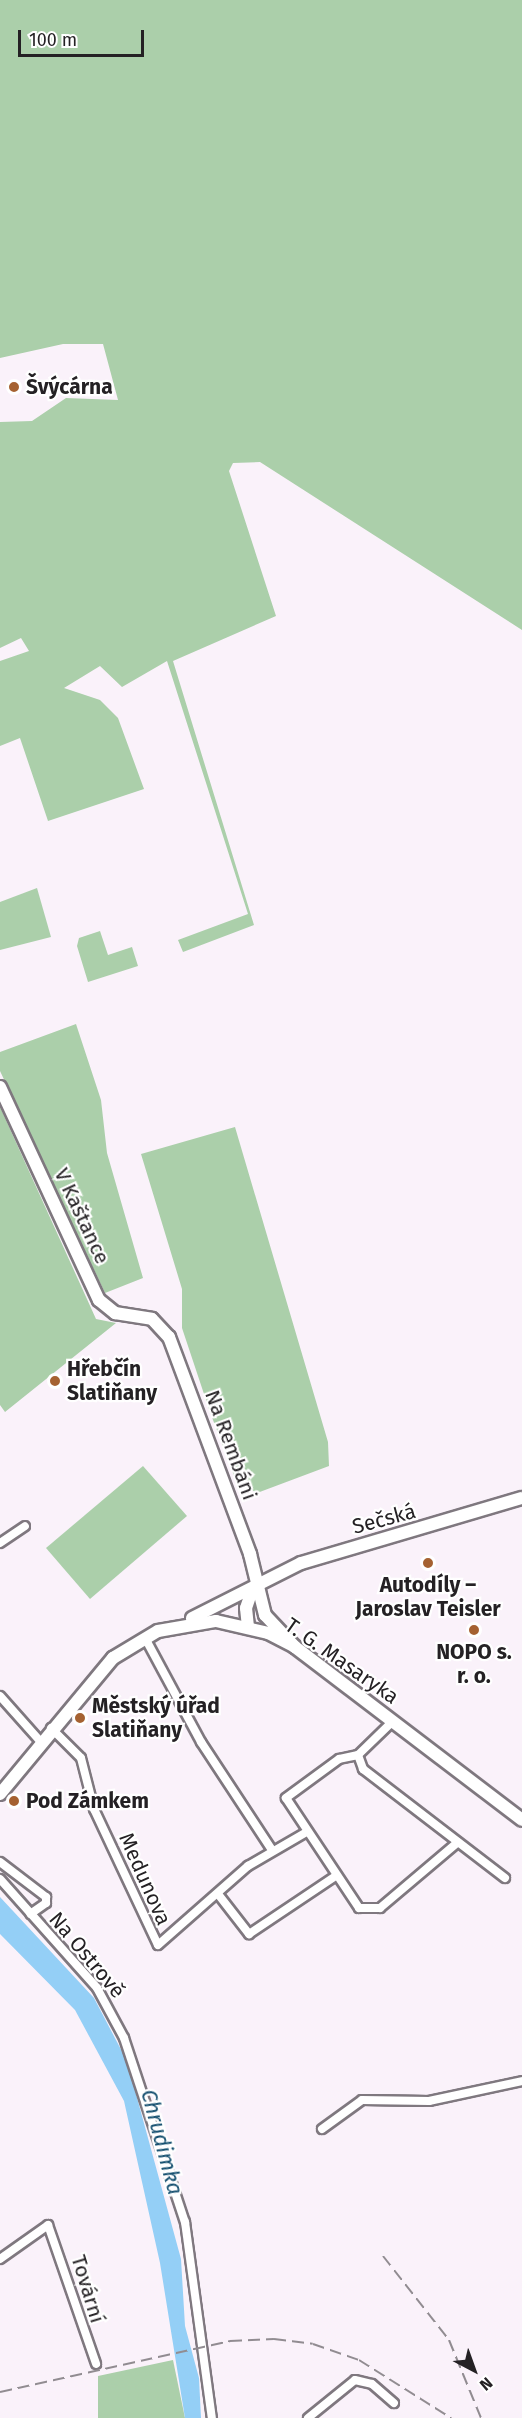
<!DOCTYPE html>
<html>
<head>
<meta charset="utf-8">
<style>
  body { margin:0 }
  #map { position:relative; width:522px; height:2418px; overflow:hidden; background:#faf2fa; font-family:"Fira Sans",sans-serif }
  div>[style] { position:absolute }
  .green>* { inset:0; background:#abcfaa }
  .water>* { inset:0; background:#94cff6 }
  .roads { filter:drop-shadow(2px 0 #7f787f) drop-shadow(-2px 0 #7f787f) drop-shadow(0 2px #7f787f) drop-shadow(0 -2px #7f787f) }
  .street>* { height:8px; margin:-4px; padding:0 4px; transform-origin:4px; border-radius:4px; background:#fff }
  .secondary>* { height:12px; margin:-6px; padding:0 6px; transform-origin:6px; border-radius:6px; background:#fff }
  .rail>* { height:2px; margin-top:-1px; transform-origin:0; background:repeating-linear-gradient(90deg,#918c91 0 12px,transparent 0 18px) }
  .dots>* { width:16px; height:16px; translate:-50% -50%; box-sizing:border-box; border:3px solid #fff; border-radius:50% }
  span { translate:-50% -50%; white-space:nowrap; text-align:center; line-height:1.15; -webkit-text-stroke:4.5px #fff; paint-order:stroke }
  .poi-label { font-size:21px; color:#242124; font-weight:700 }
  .left { translate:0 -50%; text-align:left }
  .street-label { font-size:21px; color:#242124 }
  .water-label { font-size:22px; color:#144f6f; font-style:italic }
  .north { position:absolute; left:444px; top:2340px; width:60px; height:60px; -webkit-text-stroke:4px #fff; paint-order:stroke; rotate:139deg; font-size:16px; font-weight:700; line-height:24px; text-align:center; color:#242124 }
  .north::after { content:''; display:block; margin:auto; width:21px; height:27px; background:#242124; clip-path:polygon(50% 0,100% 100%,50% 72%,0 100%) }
  .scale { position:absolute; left:18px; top:30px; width:126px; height:27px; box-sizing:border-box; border:3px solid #242124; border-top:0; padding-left:8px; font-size:18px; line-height:21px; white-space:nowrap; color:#242124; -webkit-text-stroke:4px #fff; paint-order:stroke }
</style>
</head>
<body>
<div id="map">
  <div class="green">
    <div style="clip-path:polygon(0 0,522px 0,522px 630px,260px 462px,233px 463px,229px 471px,276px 616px,173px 661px,254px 925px,183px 952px,178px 940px,248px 914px,167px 661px,122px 687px,100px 666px,64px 688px,100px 700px,118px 718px,144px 789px,48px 821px,20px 738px,0 746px,0 661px,29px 651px,21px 638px,0 648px,0 422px,32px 421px,66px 398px,118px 400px,103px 344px,63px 344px,0 358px)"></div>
    <div style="clip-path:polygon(37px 888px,51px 937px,0 950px,0 902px)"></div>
    <div style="clip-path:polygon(100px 931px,108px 955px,132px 947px,138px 966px,88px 982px,77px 946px,79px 938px)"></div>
    <div style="clip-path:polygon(76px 1024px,101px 1100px,107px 1153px,143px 1278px,105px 1293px,0 1071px,0 1052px)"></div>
    <div style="clip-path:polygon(0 1107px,96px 1319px,116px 1323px,5px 1412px,0 1405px)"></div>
    <div style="clip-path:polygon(235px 1127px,328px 1442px,329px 1466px,257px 1493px,236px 1481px,210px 1412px,182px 1328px,182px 1289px,141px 1154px)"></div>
    <div style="clip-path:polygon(143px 1466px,187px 1516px,90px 1599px,46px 1548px)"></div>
    <div style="clip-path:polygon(173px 2360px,185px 2418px,98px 2418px,98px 2376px)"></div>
  </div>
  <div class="water">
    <div style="clip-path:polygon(0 1897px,94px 1998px,127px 2061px,181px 2259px,185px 2326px,199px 2378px,201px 2418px,185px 2418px,160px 2263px,124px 2101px,75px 2010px,0 1934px)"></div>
  </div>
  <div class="roads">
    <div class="street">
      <div style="left:0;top:1543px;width:30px;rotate:-34deg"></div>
      <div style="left:145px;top:1638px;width:118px;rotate:61.7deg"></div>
      <div style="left:201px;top:1742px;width:129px;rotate:56.7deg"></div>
      <div style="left:0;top:1696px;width:62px;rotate:48.3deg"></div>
      <div style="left:51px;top:1728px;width:42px;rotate:45deg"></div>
      <div style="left:81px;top:1758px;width:53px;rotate:75.7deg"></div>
      <div style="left:94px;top:1809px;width:150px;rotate:64.8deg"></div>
      <div style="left:158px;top:1945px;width:120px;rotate:-41.3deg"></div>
      <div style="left:248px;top:1866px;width:66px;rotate:-30.1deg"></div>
      <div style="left:358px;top:1755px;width:19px;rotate:168deg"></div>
      <div style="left:339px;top:1759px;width:66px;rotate:143.7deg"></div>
      <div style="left:286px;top:1798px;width:132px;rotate:56.4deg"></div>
      <div style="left:359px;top:1908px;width:21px"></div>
      <div style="left:380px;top:1908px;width:102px;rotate:-40.2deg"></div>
      <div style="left:358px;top:1755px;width:15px;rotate:70deg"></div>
      <div style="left:363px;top:1769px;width:179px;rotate:37.5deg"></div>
      <div style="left:358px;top:1755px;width:49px;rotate:-44.2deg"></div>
      <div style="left:0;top:1862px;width:58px;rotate:37.3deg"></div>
      <div style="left:46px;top:1897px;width:6px;rotate:90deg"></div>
      <div style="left:46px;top:1903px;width:19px;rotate:145deg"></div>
      <div style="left:0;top:1879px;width:146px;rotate:48.3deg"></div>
      <div style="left:97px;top:1988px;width:57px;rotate:61.6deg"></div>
      <div style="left:124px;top:2038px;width:194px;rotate:71.7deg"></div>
      <div style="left:185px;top:2222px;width:198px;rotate:82.2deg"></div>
      <div style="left:218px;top:1894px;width:51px;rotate:52.2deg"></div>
      <div style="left:249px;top:1934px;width:102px;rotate:-33.8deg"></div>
      <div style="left:322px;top:2129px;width:49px;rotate:-35.9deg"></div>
      <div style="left:362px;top:2100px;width:67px;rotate:0.9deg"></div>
      <div style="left:429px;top:2101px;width:95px;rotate:-12.1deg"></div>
      <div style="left:0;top:2259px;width:59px;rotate:-35.3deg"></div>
      <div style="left:48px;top:2225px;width:147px;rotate:70.9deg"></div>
      <div style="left:308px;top:2418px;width:60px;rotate:-39deg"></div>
      <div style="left:355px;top:2380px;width:17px;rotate:13deg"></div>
      <div style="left:372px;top:2384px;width:29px;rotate:41deg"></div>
    </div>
    <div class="secondary">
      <div style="left:0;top:1087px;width:235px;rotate:65.1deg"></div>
      <div style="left:99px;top:1300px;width:21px;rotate:39deg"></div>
      <div style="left:115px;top:1313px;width:37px;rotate:9deg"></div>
      <div style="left:152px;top:1319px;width:25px;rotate:47deg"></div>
      <div style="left:169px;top:1337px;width:232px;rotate:69.5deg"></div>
      <div style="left:250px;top:1554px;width:63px;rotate:76.2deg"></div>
      <div style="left:265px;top:1615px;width:44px;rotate:46.8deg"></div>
      <div style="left:192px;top:1618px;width:122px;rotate:-26.8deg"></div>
      <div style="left:301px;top:1563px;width:230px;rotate:-16.4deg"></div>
      <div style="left:248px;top:1627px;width:19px;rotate:-96deg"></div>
      <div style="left:246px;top:1608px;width:21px;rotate:-71deg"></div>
      <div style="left:0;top:1794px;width:177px;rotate:-50.3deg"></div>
      <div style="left:113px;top:1658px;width:52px;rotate:-31deg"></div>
      <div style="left:158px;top:1631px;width:59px;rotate:-9.8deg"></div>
      <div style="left:216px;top:1621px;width:53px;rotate:13deg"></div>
      <div style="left:268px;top:1633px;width:30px;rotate:27deg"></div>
      <div style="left:295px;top:1647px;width:285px;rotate:37.3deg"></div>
    </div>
  </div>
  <div class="rail">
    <div style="left:383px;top:2256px;width:107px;rotate:51.8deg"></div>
    <div style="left:449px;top:2340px;width:84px;rotate:67.7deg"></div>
    <div style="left:0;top:2392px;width:236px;rotate:-12.5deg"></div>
    <div style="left:230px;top:2341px;width:44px;rotate:-2.6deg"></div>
    <div style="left:274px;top:2339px;width:39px;rotate:7deg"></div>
    <div style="left:313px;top:2344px;width:49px;rotate:19.2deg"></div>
    <div style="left:359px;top:2360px;width:109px;rotate:32.2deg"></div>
  </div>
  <div class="dots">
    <div style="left:14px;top:387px;background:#a56131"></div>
    <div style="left:55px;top:1381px;background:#a56131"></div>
    <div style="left:428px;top:1563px;background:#a56131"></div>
    <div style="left:474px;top:1630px;background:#a56131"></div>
    <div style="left:80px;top:1718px;background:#a56131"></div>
    <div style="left:14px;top:1801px;background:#a56131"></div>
  </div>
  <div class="poi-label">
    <span class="left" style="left:26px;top:387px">Švýcárna</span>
    <span class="left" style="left:67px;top:1381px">Hřebčín<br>Slatiňany</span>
    <span style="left:428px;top:1597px">Autodíly –<br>Jaroslav Teisler</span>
    <span style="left:474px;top:1664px">NOPO s.<br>r. o.</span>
    <span class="left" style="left:92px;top:1718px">Městský úřad<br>Slatiňany</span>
    <span class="left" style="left:26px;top:1801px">Pod Zámkem</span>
  </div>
  <div class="street-label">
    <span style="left:82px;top:1216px;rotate:65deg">V Kaštance</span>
    <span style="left:231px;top:1445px;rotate:70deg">Na Rembáni</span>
    <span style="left:384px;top:1519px;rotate:-15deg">Sečská</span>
    <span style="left:342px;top:1661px;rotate:35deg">T. G. Masaryka</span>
    <span style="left:145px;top:1879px;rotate:66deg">Medunova</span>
    <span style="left:87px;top:1955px;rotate:50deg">Na Ostrově</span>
    <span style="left:88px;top:2289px;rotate:73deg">Tovární</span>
  </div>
  <div class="water-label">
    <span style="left:162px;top:2142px;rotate:75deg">Chrudimka</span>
  </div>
  <div class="north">N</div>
  <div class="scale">100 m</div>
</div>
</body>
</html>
